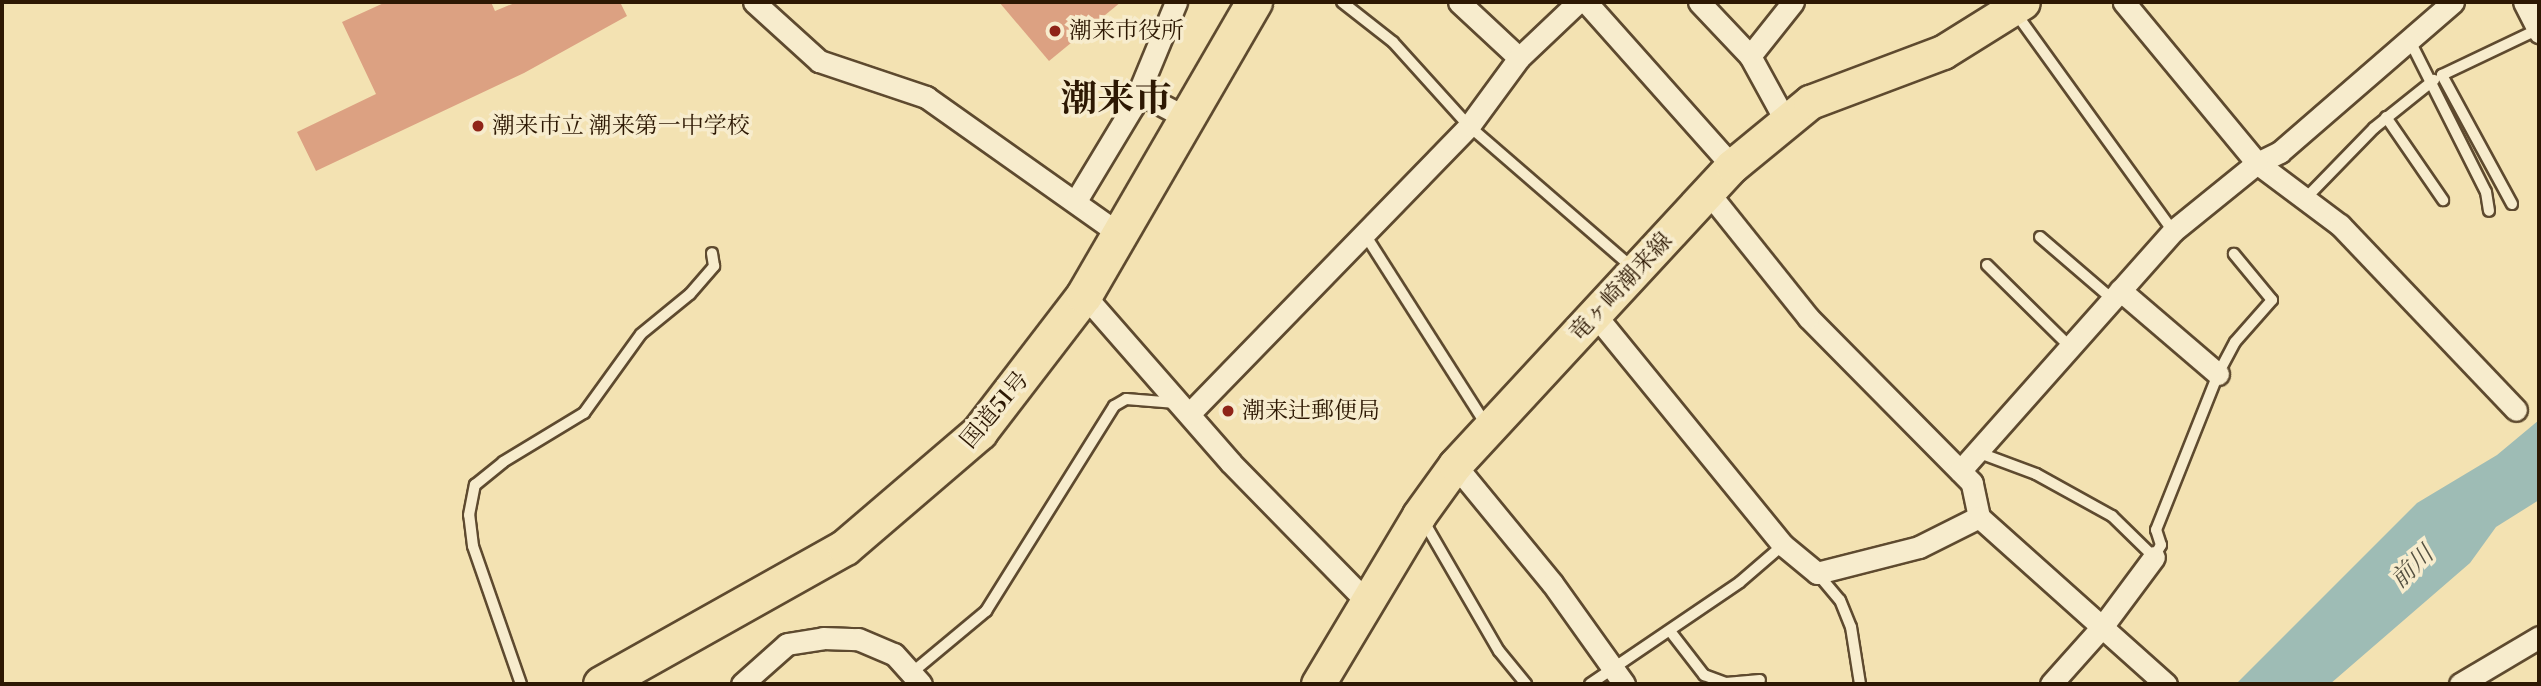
<!DOCTYPE html>
<html>
<head>
<meta charset="utf-8">
<style>
  body { margin:0 }
  #map { position:relative; width:2541px; height:686px; overflow:hidden; background:#f3e2b2; font-family:"Libre Bodoni","Noto Serif JP",serif }
  div>[style] { position:absolute }
  .water>* { inset:0; background:#9ebcb5 }
  .building>* { inset:0; background:#dca182 }
  .roads { filter:drop-shadow(2px 0 #5e4a2f) drop-shadow(-2px 0 #5e4a2f) drop-shadow(0 2px #5e4a2f) drop-shadow(0 -2px #5e4a2f) }
  .service>* { height:10px; margin:-5px; padding:0 5px; transform-origin:5px; border-radius:5px; background:#f7eccd }
  .minor>* { height:21px; margin:-10.5px; padding:0 10.5px; transform-origin:10.5px; border-radius:10.5px; background:#f7eccd }
  .primary>* { height:33px; margin:-16.5px; padding:0 16.5px; transform-origin:16.5px; border-radius:16.5px; background:#f3e2b2 }
  .trunk>* { height:35px; margin:-17.5px; padding:0 17.5px; transform-origin:17.5px; border-radius:17.5px; background:#f3e2b2 }
  .dots>* { width:19px; height:19px; translate:-50% -50%; box-sizing:border-box; border:4px solid #f7eccd; border-radius:50% }
  span { translate:-50% -50%; white-space:nowrap; text-align:center; line-height:1.15; -webkit-text-stroke:7px #f7eccd; paint-order:stroke }
  .poi-label { font-size:23px; color:#2d1803 }
  .left { translate:0 -50%; text-align:left }
  .street-label { font-size:23px; color:#2d1803 }
  .water-label { font-size:24px; color:#555141; font-style:italic }
  .town-label { font-size:37px; color:#2d1803; font-weight:700 }
  .frame { position:absolute; inset:0; border:4px solid #2d1803; pointer-events:none }
</style>
</head>
<body>
<div id="map">
  <div class="water">
    <div style="clip-path:polygon(2539px 420px,2539px 500px,2496px 527px,2470px 563px,2330px 684px,2236px 684px,2417px 503px,2497px 455px)"></div>
  </div>
  <div class="building">
    <div style="clip-path:polygon(386px 2px,491px 2px,495px 11px,517px 2px,620px 2px,627px 16px,524px 73px,316px 171px,297px 132px,376px 94px,342px 22px)"></div>
    <div style="clip-path:polygon(999px 2px,1121px 2px,1049px 61px)"></div>
  </div>
  <div class="roads">
    <div class="service">
      <div style="left:1342px;top:2px;width:65px;rotate:38.1deg"></div>
      <div style="left:1393px;top:42px;width:113px;rotate:47.9deg"></div>
      <div style="left:1469px;top:126px;width:216px;rotate:40.9deg"></div>
      <div style="left:2015px;top:12px;width:270px;rotate:54.2deg"></div>
      <div style="left:2410px;top:41px;width:169px;rotate:63.3deg"></div>
      <div style="left:2486px;top:192px;width:19px;rotate:81deg"></div>
      <div style="left:2386px;top:117px;width:101px;rotate:55.5deg"></div>
      <div style="left:2305px;top:199px;width:99px;rotate:-45.8deg"></div>
      <div style="left:2374px;top:128px;width:77px;rotate:-38.7deg"></div>
      <div style="left:2512px;top:204px;width:147px;rotate:-118.5deg"></div>
      <div style="left:2442px;top:75px;width:107px;rotate:-25.4deg"></div>
      <div style="left:1364px;top:233px;width:229px;rotate:57.5deg"></div>
      <div style="left:2040px;top:237px;width:94px;rotate:40.7deg"></div>
      <div style="left:1987px;top:265px;width:115px;rotate:44.6deg"></div>
      <div style="left:1977px;top:452px;width:63px;rotate:20.4deg"></div>
      <div style="left:2036px;top:474px;width:87px;rotate:28.9deg"></div>
      <div style="left:2112px;top:516px;width:59px;rotate:44.3deg"></div>
      <div style="left:2154px;top:557px;width:14px;rotate:-60deg"></div>
      <div style="left:2161px;top:545px;width:16px;rotate:-108deg"></div>
      <div style="left:2156px;top:530px;width:168px;rotate:-68.3deg"></div>
      <div style="left:2218px;top:374px;width:36px;rotate:-62deg"></div>
      <div style="left:2235px;top:342px;width:56px;rotate:-48.6deg"></div>
      <div style="left:2272px;top:300px;width:60px;rotate:-129.6deg"></div>
      <div style="left:1423px;top:520px;width:151px;rotate:59.9deg"></div>
      <div style="left:1499px;top:651px;width:43px;rotate:50.7deg"></div>
      <div style="left:1817px;top:573px;width:35px;rotate:50deg"></div>
      <div style="left:1840px;top:600px;width:29px;rotate:68deg"></div>
      <div style="left:1851px;top:627px;width:58px;rotate:81deg"></div>
      <div style="left:1670px;top:631px;width:56px;rotate:52.3deg"></div>
      <div style="left:1704px;top:675px;width:23px;rotate:20deg"></div>
      <div style="left:1726px;top:683px;width:34px;rotate:-5deg"></div>
      <div style="left:914px;top:671px;width:94px;rotate:-39.8deg"></div>
      <div style="left:986px;top:611px;width:242px;rotate:-58deg"></div>
      <div style="left:1114px;top:406px;width:14px;rotate:-30deg"></div>
      <div style="left:1126px;top:399px;width:50px;rotate:4.6deg"></div>
      <div style="left:521px;top:684px;width:146px;rotate:-109.2deg"></div>
      <div style="left:473px;top:546px;width:31px;rotate:-97deg"></div>
      <div style="left:469px;top:515px;width:31px;rotate:-79deg"></div>
      <div style="left:475px;top:485px;width:36px;rotate:-39deg"></div>
      <div style="left:503px;top:462px;width:95px;rotate:-31.2deg"></div>
      <div style="left:584px;top:413px;width:97px;rotate:-54.2deg"></div>
      <div style="left:641px;top:334px;width:63px;rotate:-39.2deg"></div>
      <div style="left:690px;top:294px;width:37px;rotate:-49deg"></div>
      <div style="left:714px;top:266px;width:13px;rotate:-99deg"></div>
      <div style="left:1590px;top:684px;width:181px;rotate:-34.2deg"></div>
      <div style="left:1740px;top:582px;width:57px;rotate:-40.7deg"></div>
    </div>
    <div class="minor">
      <div style="left:754px;top:2px;width:88px;rotate:42.2deg"></div>
      <div style="left:819px;top:61px;width:113px;rotate:18.6deg"></div>
      <div style="left:926px;top:97px;width:235px;rotate:35.3deg"></div>
      <div style="left:1459px;top:2px;width:82px;rotate:43deg"></div>
      <div style="left:1586px;top:2px;width:220px;rotate:48.3deg"></div>
      <div style="left:1699px;top:2px;width:74px;rotate:46.6deg"></div>
      <div style="left:1750px;top:56px;width:73px;rotate:61.3deg"></div>
      <div style="left:2453px;top:2px;width:229px;rotate:139.1deg"></div>
      <div style="left:2280px;top:152px;width:25px;rotate:154deg"></div>
      <div style="left:2257px;top:163px;width:104px;rotate:36.8deg"></div>
      <div style="left:2340px;top:225px;width:255px;rotate:46.4deg"></div>
      <div style="left:2524px;top:2px;width:34px;rotate:63deg"></div>
      <div style="left:1750px;top:56px;width:69px;rotate:-51.5deg"></div>
      <div style="left:1139px;top:93px;width:52px;rotate:27.6deg"></div>
      <div style="left:1077px;top:199px;width:109px;rotate:-58.9deg"></div>
      <div style="left:1133px;top:106px;width:113px;rotate:-67.5deg"></div>
      <div style="left:2120px;top:290px;width:129px;rotate:40.6deg"></div>
      <div style="left:1084px;top:295px;width:223px;rotate:48.8deg"></div>
      <div style="left:1231px;top:463px;width:193px;rotate:45.6deg"></div>
      <div style="left:1596px;top:316px;width:296px;rotate:50.8deg"></div>
      <div style="left:1783px;top:545px;width:44px;rotate:39.5deg"></div>
      <div style="left:1817px;top:573px;width:105px;rotate:-14.3deg"></div>
      <div style="left:1919px;top:547px;width:67px;rotate:-26.6deg"></div>
      <div style="left:1979px;top:517px;width:35px;rotate:-102deg"></div>
      <div style="left:1972px;top:483px;width:233px;rotate:-134.7deg"></div>
      <div style="left:1808px;top:317px;width:160px;rotate:-128.7deg"></div>
      <div style="left:1189px;top:414px;width:402px;rotate:-45.8deg"></div>
      <div style="left:1469px;top:126px;width:84px;rotate:-53.7deg"></div>
      <div style="left:1519px;top:58px;width:81px;rotate:-43.5deg"></div>
      <div style="left:1455px;top:465px;width:153px;rotate:50.6deg"></div>
      <div style="left:1552px;top:583px;width:124px;rotate:54.5deg"></div>
      <div style="left:1960px;top:471px;width:321px;rotate:-48.4deg"></div>
      <div style="left:2173px;top:231px;width:108px;rotate:-39deg"></div>
      <div style="left:2257px;top:163px;width:209px;rotate:-129.6deg"></div>
      <div style="left:1979px;top:517px;width:251px;rotate:41.8deg"></div>
      <div style="left:742px;top:684px;width:60px;rotate:-41.6deg"></div>
      <div style="left:787px;top:644px;width:36px;rotate:-9deg"></div>
      <div style="left:823px;top:638px;width:35px;rotate:2deg"></div>
      <div style="left:858px;top:639px;width:39px;rotate:23deg"></div>
      <div style="left:894px;top:654px;width:40px;rotate:48deg"></div>
      <div style="left:2051px;top:684px;width:76px;rotate:-48.2deg"></div>
      <div style="left:2102px;top:627px;width:87px;rotate:-53.4deg"></div>
      <div style="left:2460px;top:684px;width:92px;rotate:-30.7deg"></div>
    </div>
    <div class="primary">
      <div style="left:1318px;top:684px;width:197px;rotate:-59.1deg"></div>
      <div style="left:1419px;top:515px;width:62px;rotate:-54.2deg"></div>
      <div style="left:1455px;top:465px;width:408px;rotate:-47.2deg"></div>
      <div style="left:1732px;top:166px;width:101px;rotate:-39.4deg"></div>
      <div style="left:1810px;top:102px;width:142px;rotate:-20.6deg"></div>
      <div style="left:1943px;top:52px;width:94px;rotate:-32deg"></div>
    </div>
    <div class="trunk">
      <div style="left:601px;top:684px;width:280px;rotate:-29.3deg"></div>
      <div style="left:845px;top:547px;width:177px;rotate:-40.6deg"></div>
      <div style="left:979px;top:432px;width:173px;rotate:-52.5deg"></div>
      <div style="left:1084px;top:295px;width:339px;rotate:-59.9deg"></div>
    </div>
  </div>
  <div class="dots">
    <div style="left:1055px;top:31px;background:#8f2418"></div>
    <div style="left:478px;top:126px;background:#8f2418"></div>
    <div style="left:1228px;top:411px;background:#8f2418"></div>
  </div>
  <div class="poi-label">
    <span class="left" style="left:1069px;top:31px">潮来市役所</span>
    <span class="left" style="left:492px;top:126px">潮来市立 潮来第一中学校</span>
    <span class="left" style="left:1242px;top:411px">潮来辻郵便局</span>
  </div>
  <div class="street-label">
    <span style="left:1621px;top:287px;rotate:-47deg">竜ヶ崎潮来線</span>
    <span style="left:995px;top:410px;rotate:-50deg">国道51号</span>
  </div>
  <div class="water-label">
    <span style="left:2413px;top:568px;rotate:-44deg">前川</span>
  </div>
  <div class="town-label">
    <span style="left:1116px;top:100px">潮来市</span>
  </div>
  <div class="frame"></div>
</div>
</body>
</html>
